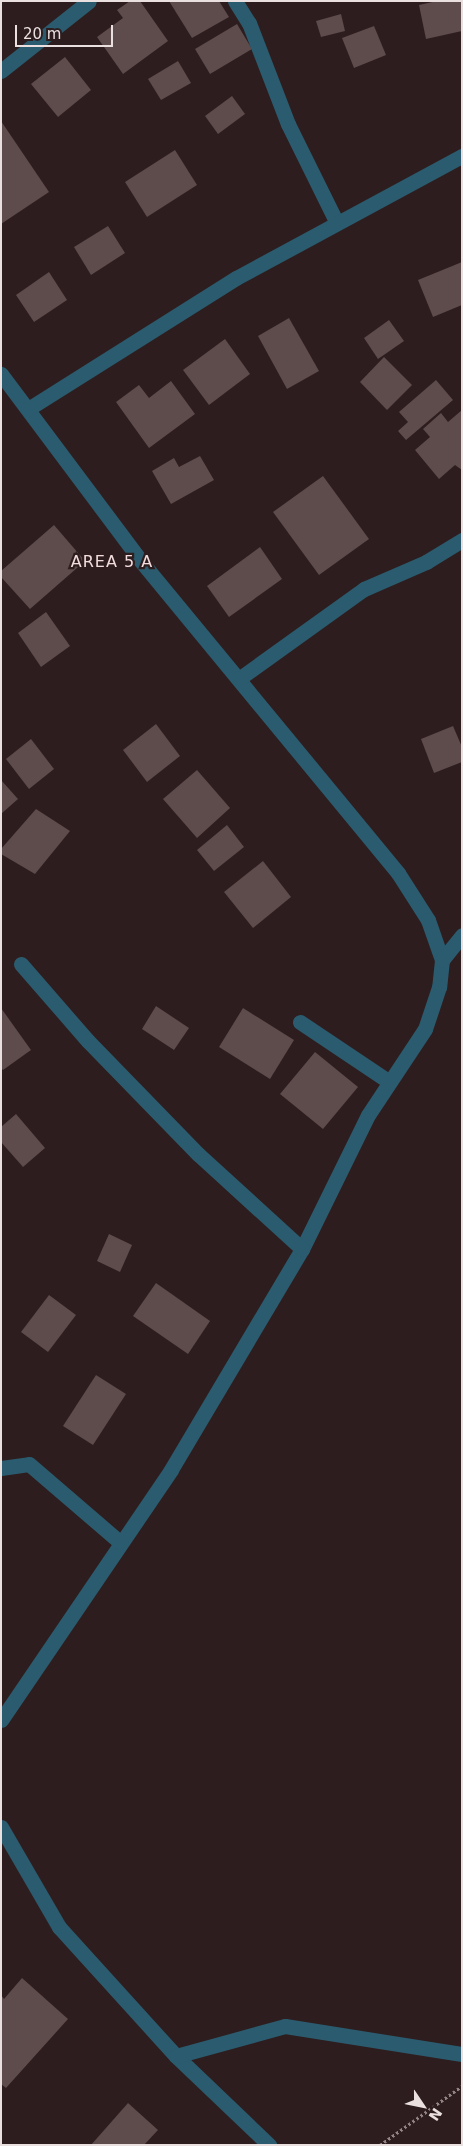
<!DOCTYPE html>
<html>
<head>
<meta charset="utf-8">
<style>
  body { margin:0 }
  #map { position:relative; width:463px; height:2146px; overflow:hidden; background:#2d1d1e; font-family:"DejaVu Sans",sans-serif }
  div>[style] { position:absolute }
  .building>* { inset:0; background:#5e4b4c }
  .path>* { height:3px; margin-top:-1.5px; transform-origin:0; background:repeating-linear-gradient(90deg,#928485 0 2.5px,transparent 0 5px) }
  .lane>* { height:15px; margin:-7.5px; padding:0 7.5px; transform-origin:7.5px; border-radius:7.5px; background:#2b5b6e }
  .street>* { height:15px; margin:-7.5px; padding:0 7.5px; transform-origin:7.5px; border-radius:7.5px; background:#2b5b6e }
  span { translate:-50% -50%; white-space:nowrap; text-align:center; line-height:1.15; -webkit-text-stroke:4.5px #2d1d1e; paint-order:stroke }
  .quarter-label { font-size:16px; color:#f2dcdd; letter-spacing:1px }
  .frame { position:absolute; inset:0; border:2px solid #ebe0e0; pointer-events:none }
  .north { position:absolute; left:398px; top:2081px; width:50px; height:50px; -webkit-text-stroke:4px #2d1d1e; paint-order:stroke; rotate:124deg; font-size:14px; font-weight:700; line-height:20px; text-align:center; color:#ebe0e0 }
  .north::after { content:''; display:block; margin:auto; width:18px; height:22px; background:#ebe0e0; clip-path:polygon(50% 0,100% 100%,50% 72%,0 100%) }
  .scale { position:absolute; left:15px; top:25px; width:98px; height:22px; box-sizing:border-box; border:2px solid #ebe0e0; border-top:0; padding-left:6px; font-size:15px; line-height:18px; white-space:nowrap; color:#ebe0e0; -webkit-text-stroke:4px #2d1d1e; paint-order:stroke }
</style>
</head>
<body>
<div id="map">
  <div class="building">
    <div style="clip-path:polygon(130px 1px,140px 1px,168px 41px,123px 74px,97px 37px,123px 18px,117px 10px)"></div>
    <div style="clip-path:polygon(169px 1px,219px 1px,229px 17px,192px 38px)"></div>
    <div style="clip-path:polygon(437px 1px,462px 1px,462px 31px,426px 39px,419px 5px)"></div>
    <div style="clip-path:polygon(341px 14px,345px 31px,321px 37px,316px 21px)"></div>
    <div style="clip-path:polygon(237px 24px,252px 49px,210px 74px,195px 49px)"></div>
    <div style="clip-path:polygon(374px 26px,386px 55px,354px 68px,342px 38px)"></div>
    <div style="clip-path:polygon(65px 57px,91px 90px,58px 117px,31px 84px)"></div>
    <div style="clip-path:polygon(178px 61px,191px 83px,161px 100px,148px 79px)"></div>
    <div style="clip-path:polygon(232px 96px,245px 114px,218px 134px,205px 116px)"></div>
    <div style="clip-path:polygon(1px 121px,49px 192px,1px 224px)"></div>
    <div style="clip-path:polygon(175px 150px,197px 185px,147px 217px,125px 182px)"></div>
    <div style="clip-path:polygon(108px 226px,125px 253px,91px 275px,74px 247px)"></div>
    <div style="clip-path:polygon(462px 262px,462px 305px,433px 317px,418px 280px)"></div>
    <div style="clip-path:polygon(49px 272px,67px 300px,34px 322px,16px 295px)"></div>
    <div style="clip-path:polygon(289px 318px,319px 371px,287px 389px,258px 336px)"></div>
    <div style="clip-path:polygon(389px 320px,404px 341px,378px 359px,364px 338px)"></div>
    <div style="clip-path:polygon(225px 339px,250px 374px,209px 405px,183px 370px)"></div>
    <div style="clip-path:polygon(384px 357px,412px 385px,387px 410px,360px 382px)"></div>
    <div style="clip-path:polygon(436px 380px,453px 400px,406px 440px,398px 431px,408px 422px,399px 412px)"></div>
    <div style="clip-path:polygon(171px 381px,195px 414px,149px 448px,116px 402px,139px 385px,149px 398px)"></div>
    <div style="clip-path:polygon(462px 410px,462px 470px,455px 465px,439px 479px,415px 450px,430px 437px,423px 429px,441px 413px,448px 422px)"></div>
    <div style="clip-path:polygon(200px 456px,214px 480px,171px 504px,152px 471px,174px 458px,179px 467px)"></div>
    <div style="clip-path:polygon(323px 476px,369px 539px,319px 575px,273px 512px)"></div>
    <div style="clip-path:polygon(54px 525px,85px 561px,30px 609px,1px 577px,1px 571px)"></div>
    <div style="clip-path:polygon(260px 547px,282px 579px,229px 617px,207px 586px)"></div>
    <div style="clip-path:polygon(46px 612px,70px 646px,41px 667px,18px 633px)"></div>
    <div style="clip-path:polygon(156px 724px,180px 756px,147px 782px,123px 750px)"></div>
    <div style="clip-path:polygon(453px 726px,462px 747px,462px 762px,434px 773px,421px 739px)"></div>
    <div style="clip-path:polygon(31px 739px,54px 769px,29px 789px,6px 759px)"></div>
    <div style="clip-path:polygon(197px 770px,230px 808px,197px 838px,163px 799px)"></div>
    <div style="clip-path:polygon(1px 780px,18px 799px,1px 814px)"></div>
    <div style="clip-path:polygon(36px 809px,70px 831px,35px 874px,1px 854px,1px 849px)"></div>
    <div style="clip-path:polygon(227px 825px,244px 847px,214px 871px,197px 850px)"></div>
    <div style="clip-path:polygon(263px 861px,291px 897px,253px 928px,224px 892px)"></div>
    <div style="clip-path:polygon(156px 1006px,189px 1028px,174px 1050px,142px 1029px)"></div>
    <div style="clip-path:polygon(1px 1008px,31px 1050px,3px 1070px,1px 1068px)"></div>
    <div style="clip-path:polygon(243px 1008px,294px 1040px,270px 1079px,219px 1047px)"></div>
    <div style="clip-path:polygon(315px 1052px,358px 1087px,323px 1129px,280px 1094px)"></div>
    <div style="clip-path:polygon(16px 1114px,45px 1148px,23px 1167px,1px 1142px,1px 1127px)"></div>
    <div style="clip-path:polygon(109px 1234px,132px 1245px,120px 1272px,97px 1261px)"></div>
    <div style="clip-path:polygon(156px 1283px,210px 1321px,188px 1354px,133px 1316px)"></div>
    <div style="clip-path:polygon(49px 1295px,76px 1315px,48px 1352px,21px 1332px)"></div>
    <div style="clip-path:polygon(96px 1375px,126px 1394px,93px 1445px,63px 1426px)"></div>
    <div style="clip-path:polygon(22px 1978px,68px 2019px,6px 2088px,1px 2084px,1px 1995px,4px 1999px)"></div>
    <div style="clip-path:polygon(128px 2103px,158px 2130px,144px 2145px,91px 2145px)"></div>
  </div>
  <div class="path">
    <div style="left:380px;top:2145px;width:101px;rotate:-35.7deg"></div>
  </div>
  <div class="lane">
    <div style="left:300px;top:1022px;width:106px;rotate:33.8deg"></div>
  </div>
  <div class="street">
    <div style="left:235px;top:1px;width:26px;rotate:58deg"></div>
    <div style="left:249px;top:23px;width:108px;rotate:68.9deg"></div>
    <div style="left:288px;top:124px;width:110px;rotate:63.7deg"></div>
    <div style="left:1px;top:71px;width:112px;rotate:-38.5deg"></div>
    <div style="left:1px;top:374px;width:232px;rotate:53.2deg"></div>
    <div style="left:140px;top:560px;width:406px;rotate:50.5deg"></div>
    <div style="left:398px;top:873px;width:56px;rotate:57.4deg"></div>
    <div style="left:428px;top:920px;width:42px;rotate:70.7deg"></div>
    <div style="left:442px;top:960px;width:27px;rotate:96deg"></div>
    <div style="left:439px;top:987px;width:44px;rotate:108.4deg"></div>
    <div style="left:425px;top:1029px;width:103px;rotate:123.5deg"></div>
    <div style="left:368px;top:1115px;width:149px;rotate:116.2deg"></div>
    <div style="left:302px;top:1249px;width:257px;rotate:120.7deg"></div>
    <div style="left:171px;top:1470px;width:302px;rotate:124.2deg"></div>
    <div style="left:28px;top:409px;width:246px;rotate:-32.2deg"></div>
    <div style="left:236px;top:278px;width:257px;rotate:-28.4deg"></div>
    <div style="left:240px;top:678px;width:153px;rotate:-35.7deg"></div>
    <div style="left:364px;top:589px;width:68px;rotate:-23.5deg"></div>
    <div style="left:426px;top:562px;width:42px;rotate:-31.4deg"></div>
    <div style="left:442px;top:960px;width:32px;rotate:-51deg"></div>
    <div style="left:21px;top:964px;width:102px;rotate:49deg"></div>
    <div style="left:88px;top:1041px;width:158px;rotate:45.8deg"></div>
    <div style="left:198px;top:1154px;width:141px;rotate:42.4deg"></div>
    <div style="left:1px;top:1468px;width:28px;rotate:-8deg"></div>
    <div style="left:29px;top:1464px;width:121px;rotate:40.7deg"></div>
    <div style="left:1px;top:1827px;width:116px;rotate:59.9deg"></div>
    <div style="left:59px;top:1927px;width:174px;rotate:47.8deg"></div>
    <div style="left:176px;top:2056px;width:129px;rotate:43.7deg"></div>
    <div style="left:176px;top:2056px;width:113px;rotate:-15.4deg"></div>
    <div style="left:285px;top:2026px;width:179px;rotate:9deg"></div>
  </div>
  <div class="quarter-label">
    <span style="left:112px;top:562px">AREA 5 A</span>
  </div>
  <div class="frame"></div>
  <div class="north">N</div>
  <div class="scale">20 m</div>
</div>
</body>
</html>
